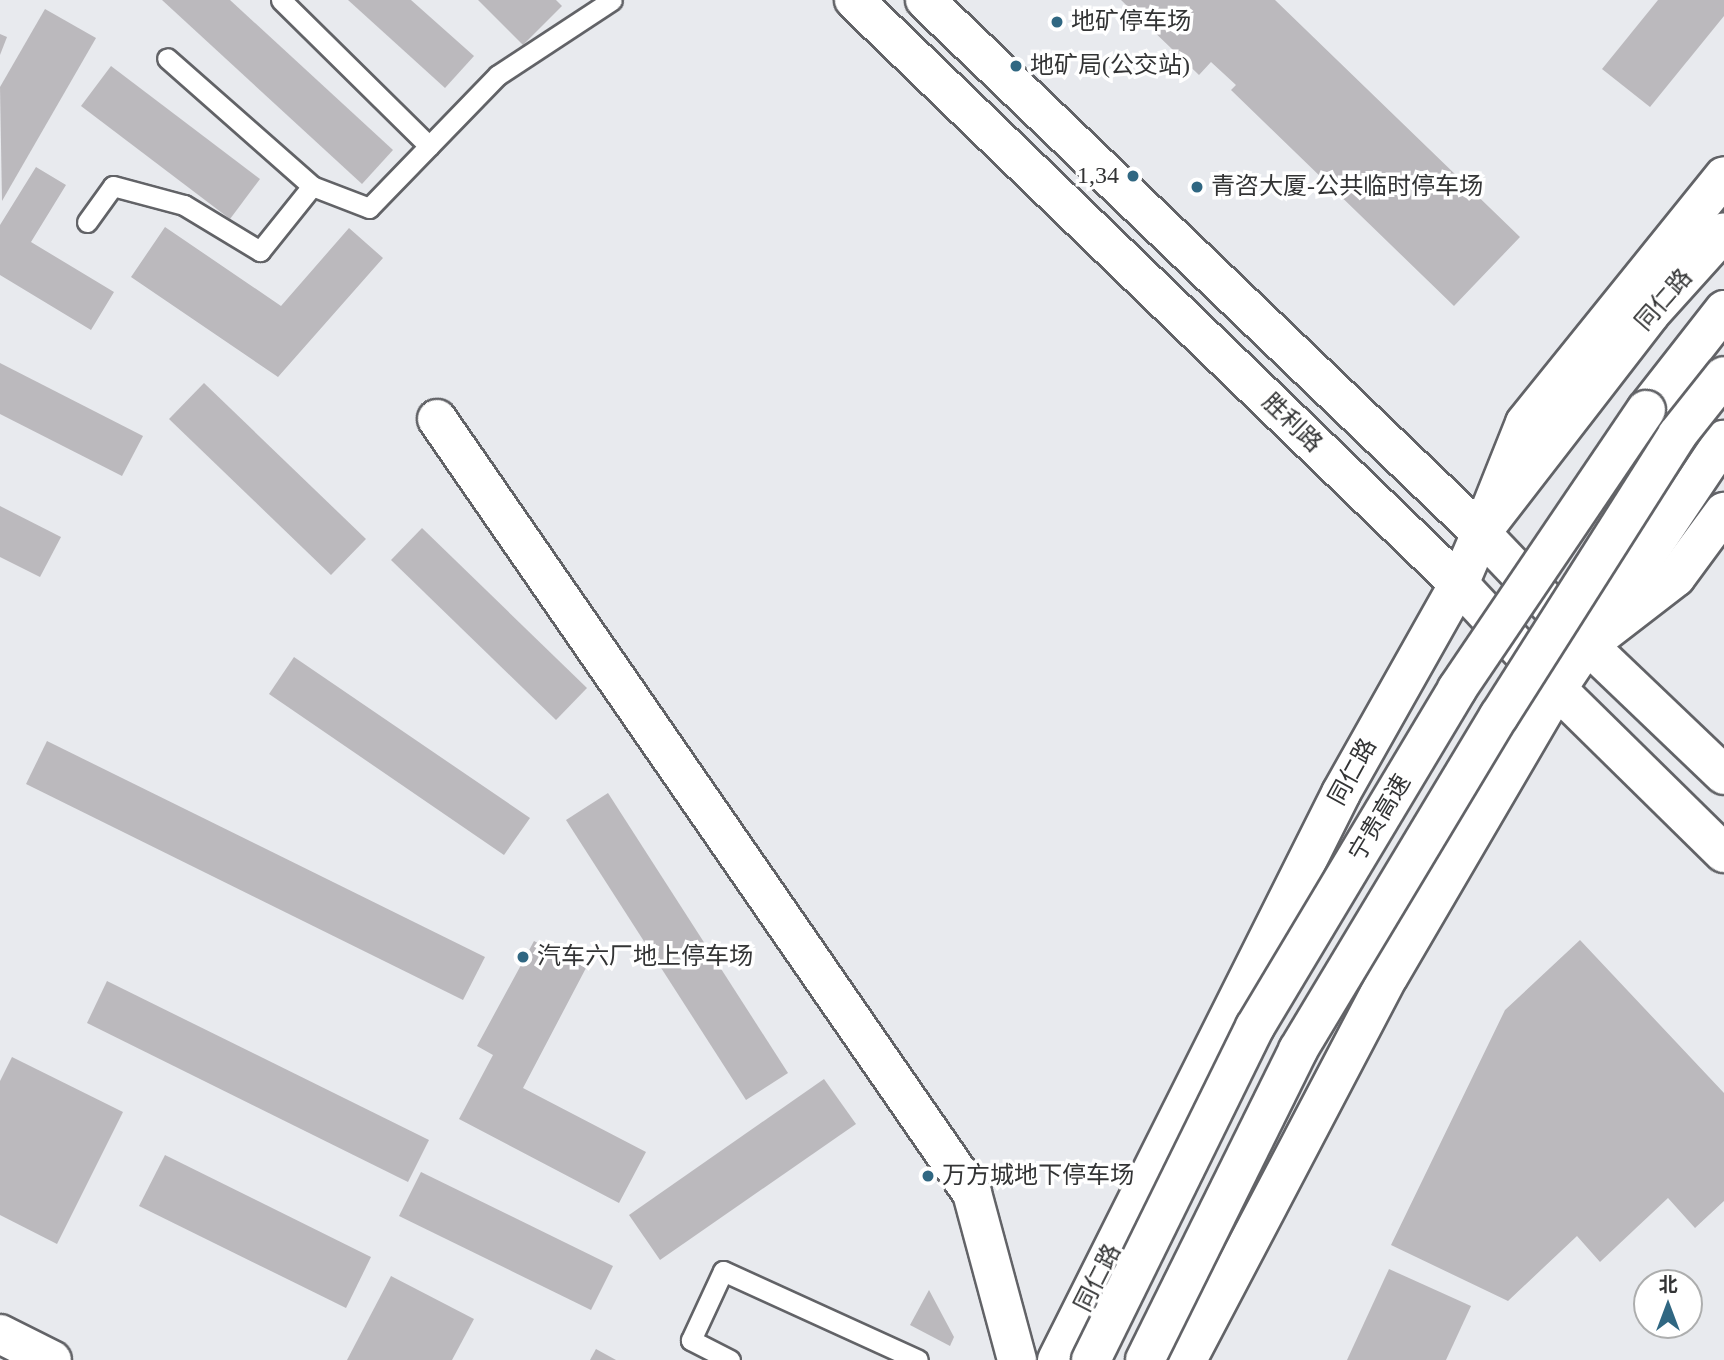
<!DOCTYPE html>
<html>
<head>
<meta charset="utf-8">
<style>
  body { margin:0 }
  #map { position:relative; width:1724px; height:1360px; overflow:hidden; background:#e8eaee; font-family:"Times New Roman","Noto Sans SC",serif }
  div>[style] { position:absolute }
  .building>* { inset:0; background:#bbb9bd }
  .roads { filter:drop-shadow(2px 0 #626367) drop-shadow(-2px 0 #626367) drop-shadow(0 2px #626367) drop-shadow(0 -2px #626367) }
  .service>* { height:19px; margin:-9.5px; padding:0 9.5px; transform-origin:9.5px; border-radius:9.5px; background:#fff }
  .minor>* { height:38px; margin:-19px; padding:0 19px; transform-origin:19px; border-radius:19px; background:#fff }
  .secondary>* { height:38px; margin:-19px; padding:0 19px; transform-origin:19px; border-radius:19px; background:#fff }
  .primary>* { height:38px; margin:-19px; padding:0 19px; transform-origin:19px; border-radius:19px; background:#fff }
  .motorway>* { height:38px; margin:-19px; padding:0 19px; transform-origin:19px; border-radius:19px; background:#fff }
  .bridges { filter:drop-shadow(2px 0 #626367) drop-shadow(-2px 0 #626367) drop-shadow(0 2px #626367) drop-shadow(0 -2px #626367) }
  .motorway-bridge>* { height:38px; margin:-19px; padding:0 19px; transform-origin:19px; border-radius:19px; background:#fff }
  .dots>* { width:19px; height:19px; translate:-50% -50%; box-sizing:border-box; border:4px solid #fff; border-radius:50% }
  span { translate:-50% -50%; white-space:nowrap; text-align:center; line-height:1.15; -webkit-text-stroke:7px #fff; paint-order:stroke }
  .poi-label { font-size:24px; color:#333435 }
  .left { translate:0 -50%; text-align:left }
  .right { translate:-100% -50%; text-align:right }
  .street-label { font-size:24px; color:#333435 }
  .north { position:absolute; left:1633px; top:1269px; width:70px; height:70px; box-sizing:border-box; background:#fff; border:2px solid #adaeae; border-radius:50%; rotate:0deg; font-size:19px; font-weight:700; line-height:28px; text-align:center; color:#333435 }
  .north::after { content:''; display:block; margin:auto; width:24px; height:32px; background:#306782; clip-path:polygon(50% 0,100% 100%,50% 72%,0 100%) }
</style>
</head>
<body>
<div id="map">
  <div class="building">
    <div style="clip-path:polygon(162px 0,230px 0,393px 150px,362px 184px)"></div>
    <div style="clip-path:polygon(348px 0,411px 0,474px 56px,445px 88px)"></div>
    <div style="clip-path:polygon(478px 0,556px 0,562px 6px,523px 45px)"></div>
    <div style="clip-path:polygon(1121px 0,1275px 0,1520px 237px,1454px 306px,1231px 90px,1236px 85px,1211px 62px,1199px 75px)"></div>
    <div style="clip-path:polygon(1658px 0,1724px 0,1724px 16px,1650px 107px,1602px 69px)"></div>
    <div style="clip-path:polygon(45px 9px,96px 38px,2px 201px,0 87px)"></div>
    <div style="clip-path:polygon(0 34px,7px 37px,0 55px)"></div>
    <div style="clip-path:polygon(111px 66px,260px 179px,230px 219px,81px 106px)"></div>
    <div style="clip-path:polygon(36px 167px,66px 185px,31px 242px,114px 292px,91px 330px,0 275px,0 225px)"></div>
    <div style="clip-path:polygon(165px 227px,281px 306px,349px 228px,383px 258px,278px 377px,131px 277px)"></div>
    <div style="clip-path:polygon(0 363px,143px 436px,122px 476px,0 414px)"></div>
    <div style="clip-path:polygon(204px 383px,366px 539px,331px 575px,169px 419px)"></div>
    <div style="clip-path:polygon(0 506px,61px 537px,40px 577px,0 557px)"></div>
    <div style="clip-path:polygon(422px 528px,587px 688px,556px 720px,391px 560px)"></div>
    <div style="clip-path:polygon(294px 657px,530px 818px,504px 855px,269px 694px)"></div>
    <div style="clip-path:polygon(47px 741px,485px 957px,463px 1000px,26px 784px)"></div>
    <div style="clip-path:polygon(608px 793px,788px 1073px,746px 1100px,566px 820px)"></div>
    <div style="clip-path:polygon(1580px 940px,1724px 1093px,1724px 1201px,1695px 1228px,1668px 1198px,1600px 1262px,1577px 1236px,1508px 1301px,1391px 1245px,1505px 1010px)"></div>
    <div style="clip-path:polygon(534px 941px,586px 968px,523px 1088px,646px 1152px,619px 1203px,459px 1119px,493px 1055px,477px 1046px)"></div>
    <div style="clip-path:polygon(107px 981px,429px 1140px,408px 1182px,87px 1023px)"></div>
    <div style="clip-path:polygon(12px 1057px,123px 1112px,57px 1244px,0 1215px,0 1081px)"></div>
    <div style="clip-path:polygon(824px 1079px,856px 1124px,660px 1260px,629px 1215px)"></div>
    <div style="clip-path:polygon(165px 1155px,371px 1257px,346px 1308px,139px 1206px)"></div>
    <div style="clip-path:polygon(421px 1172px,613px 1266px,591px 1310px,399px 1216px)"></div>
    <div style="clip-path:polygon(1389px 1269px,1471px 1306px,1446px 1360px,1347px 1360px)"></div>
    <div style="clip-path:polygon(391px 1276px,474px 1319px,452px 1360px,347px 1360px)"></div>
    <div style="clip-path:polygon(929px 1290px,954px 1337px,950px 1346px,910px 1325px)"></div>
    <div style="clip-path:polygon(596px 1349px,616px 1360px,590px 1360px)"></div>
  </div>
  <div class="roads">
    <div class="service">
      <div style="left:281px;top:0;width:208px;rotate:44.6deg"></div>
      <div style="left:312px;top:186px;width:61px;rotate:21.1deg"></div>
      <div style="left:369px;top:208px;width:185px;rotate:-45.9deg"></div>
      <div style="left:498px;top:75px;width:136px;rotate:-33.3deg"></div>
      <div style="left:87px;top:222px;width:44px;rotate:-54.2deg"></div>
      <div style="left:113px;top:186px;width:73px;rotate:15deg"></div>
      <div style="left:184px;top:205px;width:89px;rotate:31.2deg"></div>
      <div style="left:260px;top:251px;width:83px;rotate:-51.3deg"></div>
      <div style="left:312px;top:186px;width:193px;rotate:-138.6deg"></div>
      <div style="left:730px;top:1360px;width:44px;rotate:-152.9deg"></div>
      <div style="left:691px;top:1340px;width:76px;rotate:-65.1deg"></div>
      <div style="left:723px;top:1271px;width:214px;rotate:24.5deg"></div>
    </div>
    <div class="minor">
      <div style="left:437px;top:419px;width:941px;rotate:55.35deg"></div>
      <div style="left:972px;top:1193px;width:173px;rotate:74.9deg"></div>
    </div>
    <div class="secondary">
      <div style="left:854px;top:0;width:841px;rotate:43.99deg"></div>
      <div style="left:1459px;top:584px;width:144px;rotate:47deg"></div>
      <div style="left:1557px;top:689px;width:234px;rotate:44.5deg"></div>
      <div style="left:925px;top:0;width:770px;rotate:43.79deg"></div>
      <div style="left:1481px;top:533px;width:155px;rotate:46.3deg"></div>
      <div style="left:1588px;top:645px;width:188px;rotate:43.7deg"></div>
      <div style="left:0;top:1334px;width:58px;rotate:26.6deg"></div>
    </div>
    <div class="primary">
      <div style="left:1057px;top:1360px;width:634px;rotate:-63.39deg"></div>
      <div style="left:1341px;top:793px;width:240px;rotate:-60.6deg"></div>
      <div style="left:1459px;top:584px;width:56px;rotate:-66.7deg"></div>
      <div style="left:1481px;top:533px;width:277px;rotate:-52.3deg"></div>
      <div style="left:1650px;top:314px;width:110px;rotate:-47.9deg"></div>
      <div style="left:1187px;top:1360px;width:434px;rotate:-62.3deg"></div>
      <div style="left:1389px;top:976px;width:333px;rotate:-59.7deg"></div>
      <div style="left:1557px;top:689px;width:300px;rotate:-56.2deg"></div>
    </div>
    <div class="motorway">
      <div style="left:1646px;top:410px;width:127px;rotate:-52deg"></div>
      <div style="left:1481px;top:533px;width:118px;rotate:-68.2deg"></div>
      <div style="left:1525px;top:423px;width:317px;rotate:-51.1deg"></div>
      <div style="left:1588px;top:645px;width:111px;rotate:-37.7deg"></div>
      <div style="left:1676px;top:577px;width:81px;rotate:-53.6deg"></div>
    </div>
  </div>
  <div class="bridges">
    <div class="motorway-bridge">
      <div style="left:1091px;top:1360px;width:371px;rotate:-63.8deg"></div>
      <div style="left:1255px;top:1027px;width:394px;rotate:-59.1deg"></div>
      <div style="left:1457px;top:689px;width:337px;rotate:-55.9deg"></div>
      <div style="left:1145px;top:1360px;width:346px;rotate:-63.7deg"></div>
      <div style="left:1298px;top:1050px;width:390px;rotate:-59deg"></div>
      <div style="left:1499px;top:716px;width:333px;rotate:-57.6deg"></div>
      <div style="left:1677px;top:435px;width:75px;rotate:-51.5deg"></div>
    </div>
  </div>
  <div class="dots">
    <div style="left:1057px;top:22px;background:#306782"></div>
    <div style="left:1016px;top:66px;background:#306782"></div>
    <div style="left:1133px;top:176px;background:#306782"></div>
    <div style="left:1197px;top:187px;background:#306782"></div>
    <div style="left:523px;top:957px;background:#306782"></div>
    <div style="left:928px;top:1176px;background:#306782"></div>
  </div>
  <div class="poi-label">
    <span class="left" style="left:1071px;top:22px">地矿停车场</span>
    <span class="left" style="left:1030px;top:66px">地矿局(公交站)</span>
    <span class="right" style="left:1119px;top:176px">1,34</span>
    <span class="left" style="left:1211px;top:187px">青咨大厦-公共临时停车场</span>
    <span class="left" style="left:537px;top:957px">汽车六厂地上停车场</span>
    <span class="left" style="left:942px;top:1176px">万方城地下停车场</span>
  </div>
  <div class="street-label">
    <span style="left:1664px;top:300px;rotate:-49deg">同仁路</span>
    <span style="left:1292px;top:423px;rotate:44deg">胜利路</span>
    <span style="left:1353px;top:772px;rotate:-61deg">同仁路</span>
    <span style="left:1380px;top:818px;rotate:-59deg">宁贵高速</span>
    <span style="left:1098px;top:1278px;rotate:-63deg">同仁路</span>
  </div>
  <div class="north">北</div>
</div>
</body>
</html>
